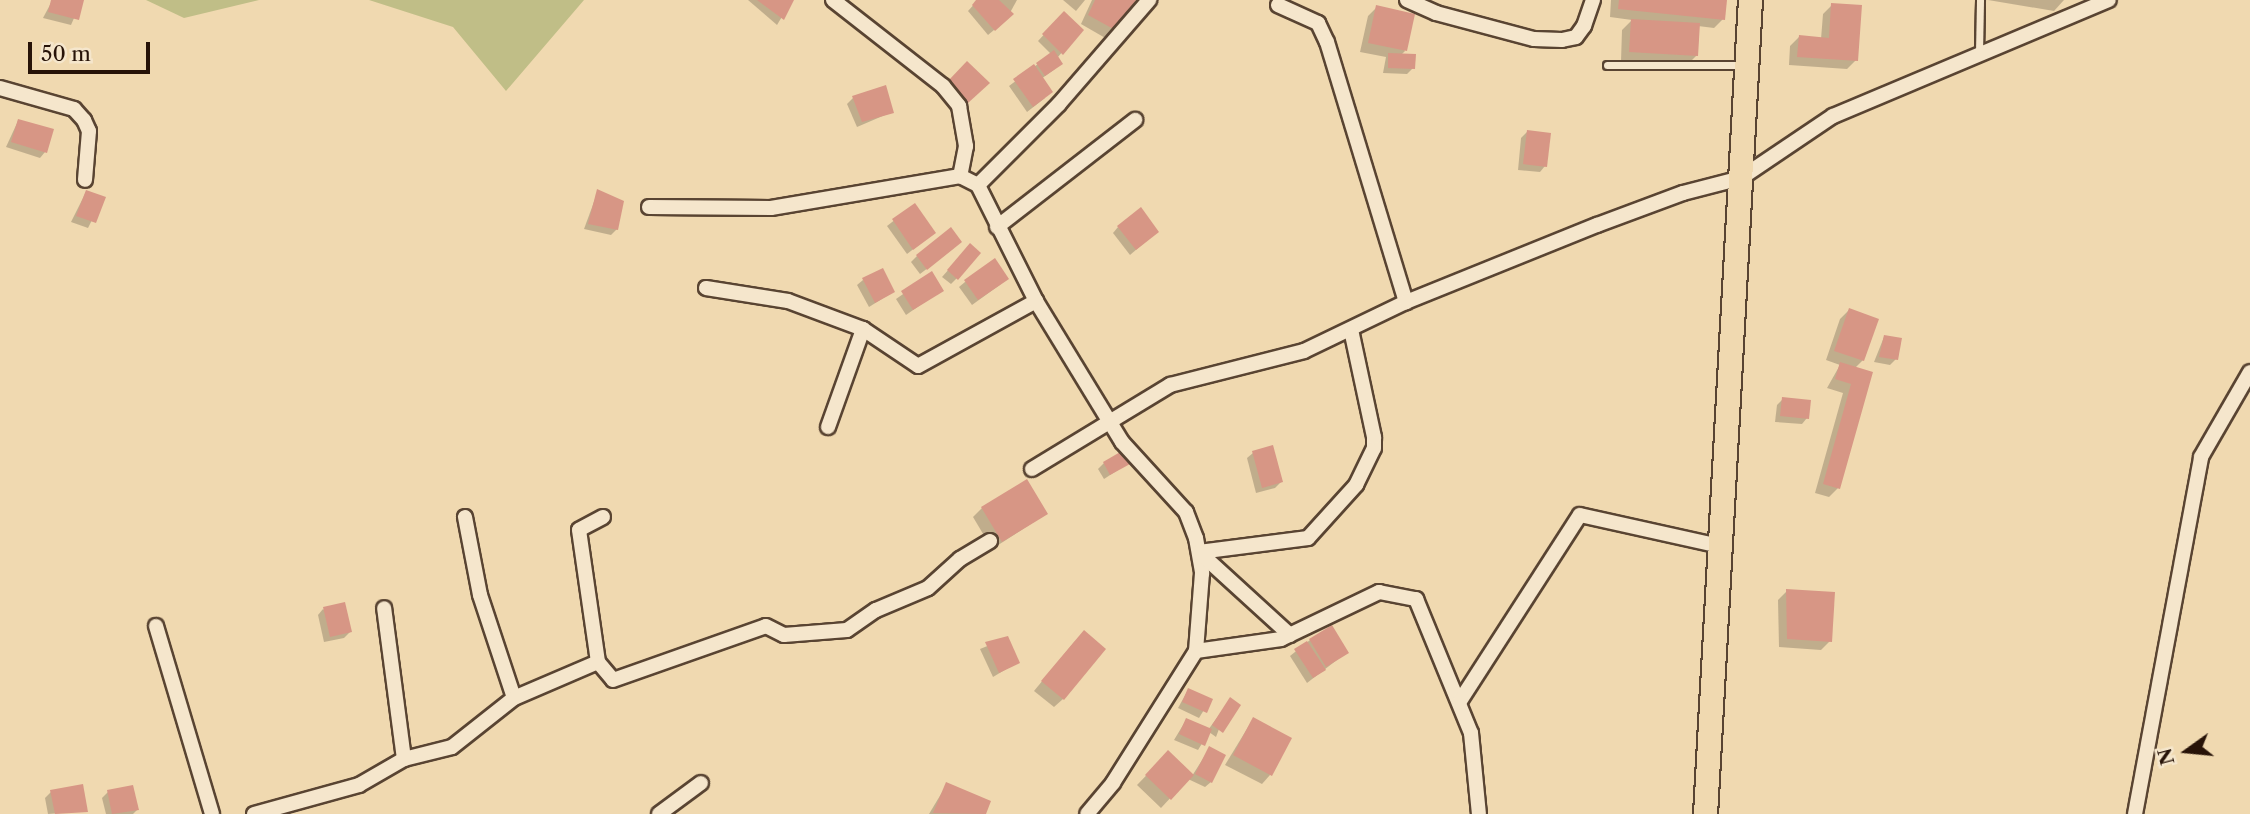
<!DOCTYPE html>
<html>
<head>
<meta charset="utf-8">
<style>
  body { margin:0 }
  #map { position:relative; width:2250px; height:814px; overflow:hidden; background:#f0d9b0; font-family:"Libre Caslon Text",serif }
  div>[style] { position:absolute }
  .green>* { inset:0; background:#c0be87 }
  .shadow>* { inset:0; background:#0003 }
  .building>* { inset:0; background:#d79685 }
  .roads { filter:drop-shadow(2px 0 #594432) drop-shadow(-2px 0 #594432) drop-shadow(0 2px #594432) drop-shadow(0 -2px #594432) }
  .service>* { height:7px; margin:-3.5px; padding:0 3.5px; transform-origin:3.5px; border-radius:3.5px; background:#f5e6cc }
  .minor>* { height:14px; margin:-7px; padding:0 7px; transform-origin:7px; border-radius:7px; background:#f5e6cc }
  .primary>* { height:23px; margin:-11.5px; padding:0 11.5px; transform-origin:11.5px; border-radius:11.5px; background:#f0d9b0 }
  span { translate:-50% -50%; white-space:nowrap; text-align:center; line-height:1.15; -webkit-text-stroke:6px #f5e6cc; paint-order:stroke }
  .north { position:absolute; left:2152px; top:716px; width:70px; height:70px; -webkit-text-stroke:5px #f5e6cc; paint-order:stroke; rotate:255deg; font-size:19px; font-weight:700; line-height:28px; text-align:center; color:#271308 }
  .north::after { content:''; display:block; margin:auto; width:24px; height:32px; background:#271308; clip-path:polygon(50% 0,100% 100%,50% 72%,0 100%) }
  .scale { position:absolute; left:28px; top:42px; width:122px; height:32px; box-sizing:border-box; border:4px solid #271308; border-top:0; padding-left:9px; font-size:21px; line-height:24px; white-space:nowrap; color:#271308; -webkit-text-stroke:5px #f5e6cc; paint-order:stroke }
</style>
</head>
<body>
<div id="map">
  <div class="green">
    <div style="clip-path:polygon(146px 0,259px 0,184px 18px)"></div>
    <div style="clip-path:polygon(369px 0,584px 0,506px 91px,453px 27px)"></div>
  </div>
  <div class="shadow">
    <div style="clip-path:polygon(82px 0,71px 25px,43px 18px,52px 1px)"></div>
    <div style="clip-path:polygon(748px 0,792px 0,777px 25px)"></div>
    <div style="clip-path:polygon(978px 0,1017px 0,1006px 20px,988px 35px,968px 11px)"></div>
    <div style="clip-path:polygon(1063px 0,1085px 0,1076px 11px)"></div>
    <div style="clip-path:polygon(1092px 0,1134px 0,1107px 39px,1081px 24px)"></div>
    <div style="clip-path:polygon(1611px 0,1725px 0,1723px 19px,1714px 28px,1698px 26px,1697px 55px,1688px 64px,1621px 61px,1622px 30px,1632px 20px,1610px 17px)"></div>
    <div style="clip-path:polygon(1988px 0,2064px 0,2054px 11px)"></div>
    <div style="clip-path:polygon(1832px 5px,1856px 60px,1847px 69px,1789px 65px,1790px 46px,1799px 37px,1821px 39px,1823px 14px)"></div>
    <div style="clip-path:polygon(1377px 7px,1405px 51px,1401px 55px,1413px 68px,1407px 74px,1383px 73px,1386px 57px,1360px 52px,1368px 16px)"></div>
    <div style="clip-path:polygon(1064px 13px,1082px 30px,1057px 58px,1055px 69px,1041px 79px,1045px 98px,1027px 112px,1009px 86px,1051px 54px,1038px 41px)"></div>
    <div style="clip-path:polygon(967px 64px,987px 83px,961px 107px,943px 88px)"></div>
    <div style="clip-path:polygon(853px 98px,892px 112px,857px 127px,847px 104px)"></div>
    <div style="clip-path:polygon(18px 121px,45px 152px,40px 158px,6px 147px)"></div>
    <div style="clip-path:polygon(1527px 132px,1545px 166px,1540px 172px,1518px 170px,1521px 138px)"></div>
    <div style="clip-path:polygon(598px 191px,617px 229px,611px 235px,584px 229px)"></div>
    <div style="clip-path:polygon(86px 192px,103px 198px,88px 228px,71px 222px)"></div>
    <div style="clip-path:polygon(914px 205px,934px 233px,907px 254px,887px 226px)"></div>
    <div style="clip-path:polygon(1118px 227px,1151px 237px,1130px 255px,1113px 233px)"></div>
    <div style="clip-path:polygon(954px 248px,920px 274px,911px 262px,917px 256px)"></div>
    <div style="clip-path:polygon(965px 251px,957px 278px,951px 284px,942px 277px)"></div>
    <div style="clip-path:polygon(932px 274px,942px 290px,906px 315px,896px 299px)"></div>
    <div style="clip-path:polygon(863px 280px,893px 292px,869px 307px,857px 285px)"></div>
    <div style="clip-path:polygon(965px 282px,1001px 284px,972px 305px,959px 287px)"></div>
    <div style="clip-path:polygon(1849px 310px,1863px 360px,1855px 368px,1838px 488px,1829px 497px,1815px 493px,1843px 393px,1827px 388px,1840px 365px,1826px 360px,1840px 319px)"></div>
    <div style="clip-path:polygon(1884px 337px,1896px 359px,1890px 365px,1874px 362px)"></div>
    <div style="clip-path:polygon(1783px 399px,1807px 418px,1802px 424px,1775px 422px,1777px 405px)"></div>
    <div style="clip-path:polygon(1253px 453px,1281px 482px,1275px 488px,1256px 493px,1247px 458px)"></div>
    <div style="clip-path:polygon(1104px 463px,1127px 464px,1104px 479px,1098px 469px)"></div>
    <div style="clip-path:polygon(982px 508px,1046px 514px,992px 549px,973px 517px)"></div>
    <div style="clip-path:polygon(1787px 591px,1830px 641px,1821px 650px,1779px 647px,1778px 600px)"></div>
    <div style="clip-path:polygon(323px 609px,350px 632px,344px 638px,324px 642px,318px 615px)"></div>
    <div style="clip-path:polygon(1007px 638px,1018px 662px,993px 677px,980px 649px)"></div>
    <div style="clip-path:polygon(1310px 640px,1346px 653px,1307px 683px,1290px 656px)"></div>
    <div style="clip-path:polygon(1075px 641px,1063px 699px,1054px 707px,1034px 691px)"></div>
    <div style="clip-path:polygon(1188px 690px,1210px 700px,1199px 718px,1178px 708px)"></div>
    <div style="clip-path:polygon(1230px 700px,1216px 737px,1209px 732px,1198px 750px,1174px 740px,1186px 720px,1208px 730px)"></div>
    <div style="clip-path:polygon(1253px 719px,1270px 775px,1262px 784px,1225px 765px)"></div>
    <div style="clip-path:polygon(1209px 749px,1211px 782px,1205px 787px,1188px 779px,1161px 808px,1137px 785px,1168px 753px,1192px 776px)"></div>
    <div style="clip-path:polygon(947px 784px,989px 802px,984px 814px,929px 814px)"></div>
    <div style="clip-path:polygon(51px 792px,87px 811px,48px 814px,45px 798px)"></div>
    <div style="clip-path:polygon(108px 792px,137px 810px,133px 814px,106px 814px,102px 798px)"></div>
  </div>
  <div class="building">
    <div style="clip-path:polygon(51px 0,84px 0,79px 20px,48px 12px)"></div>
    <div style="clip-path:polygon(757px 0,794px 0,784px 20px)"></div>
    <div style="clip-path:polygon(976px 0,999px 0,1014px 14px,995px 31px,972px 5px)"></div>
    <div style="clip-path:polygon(1095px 0,1136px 0,1117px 31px,1088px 15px)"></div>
    <div style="clip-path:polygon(1619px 0,1727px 0,1725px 20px,1618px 9px)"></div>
    <div style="clip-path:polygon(1831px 3px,1862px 5px,1858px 61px,1797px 57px,1799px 35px,1829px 38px)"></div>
    <div style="clip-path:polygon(1376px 5px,1415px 14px,1407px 51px,1368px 43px)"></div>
    <div style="clip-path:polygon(1064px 11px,1084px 30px,1063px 55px,1042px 34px)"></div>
    <div style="clip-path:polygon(1631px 19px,1700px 23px,1698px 56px,1629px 52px)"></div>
    <div style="clip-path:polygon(1054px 50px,1063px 64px,1045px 76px,1036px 63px)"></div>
    <div style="clip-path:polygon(1388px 53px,1416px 54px,1415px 69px,1388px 68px)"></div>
    <div style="clip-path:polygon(967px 61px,990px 83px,968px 103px,948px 81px)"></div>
    <div style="clip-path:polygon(1034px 64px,1053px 92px,1033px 107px,1013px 79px)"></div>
    <div style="clip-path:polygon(886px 85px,894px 113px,862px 122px,852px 96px)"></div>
    <div style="clip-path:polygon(18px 119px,54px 129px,47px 153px,11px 142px)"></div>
    <div style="clip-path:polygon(1527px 130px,1551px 133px,1547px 167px,1523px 164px)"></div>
    <div style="clip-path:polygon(597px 189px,624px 201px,618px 230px,588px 224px)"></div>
    <div style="clip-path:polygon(86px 190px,106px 197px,96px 223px,76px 216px)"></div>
    <div style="clip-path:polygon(915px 203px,936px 233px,913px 250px,892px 219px)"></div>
    <div style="clip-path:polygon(1141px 207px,1159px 232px,1136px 250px,1117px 226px)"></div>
    <div style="clip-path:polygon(951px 227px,962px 242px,927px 270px,916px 255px)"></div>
    <div style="clip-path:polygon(970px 243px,981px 253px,958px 280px,947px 270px)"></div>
    <div style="clip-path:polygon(995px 258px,1009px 279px,978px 300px,964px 280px)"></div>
    <div style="clip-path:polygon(883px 268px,895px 292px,875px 303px,862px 278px)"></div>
    <div style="clip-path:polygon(932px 271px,944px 291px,913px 310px,901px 291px)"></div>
    <div style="clip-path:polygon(1849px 308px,1879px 319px,1864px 361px,1834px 351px)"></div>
    <div style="clip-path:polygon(1884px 335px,1902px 338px,1898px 360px,1879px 357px)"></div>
    <div style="clip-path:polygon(1840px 362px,1873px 372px,1840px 489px,1823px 484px,1851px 384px,1835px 379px)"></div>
    <div style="clip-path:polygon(1782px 397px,1811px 400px,1809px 419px,1780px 416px)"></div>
    <div style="clip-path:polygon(1273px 445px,1283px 482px,1262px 488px,1252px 451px)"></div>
    <div style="clip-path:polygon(1122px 451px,1130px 464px,1110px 475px,1103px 462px)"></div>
    <div style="clip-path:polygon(1027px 479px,1048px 514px,1002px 542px,981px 507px)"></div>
    <div style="clip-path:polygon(1786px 589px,1835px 592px,1832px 642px,1787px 639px)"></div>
    <div style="clip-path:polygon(345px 602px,352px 632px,330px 637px,323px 607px)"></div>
    <div style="clip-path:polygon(1332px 625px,1349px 653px,1326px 667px,1309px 639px)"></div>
    <div style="clip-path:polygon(1084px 630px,1106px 649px,1064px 700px,1041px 681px)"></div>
    <div style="clip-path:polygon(1008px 636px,1020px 663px,999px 673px,985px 642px)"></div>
    <div style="clip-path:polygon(1307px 641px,1326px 670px,1313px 678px,1294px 649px)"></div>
    <div style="clip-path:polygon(1188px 688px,1213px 699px,1207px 713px,1182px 702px)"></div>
    <div style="clip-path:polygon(1230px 697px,1241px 705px,1223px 733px,1212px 725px)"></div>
    <div style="clip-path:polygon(1253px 717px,1292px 738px,1272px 776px,1233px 755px)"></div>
    <div style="clip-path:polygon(1186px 718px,1212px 729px,1205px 746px,1179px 734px)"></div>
    <div style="clip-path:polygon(1209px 746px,1226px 755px,1212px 783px,1195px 774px)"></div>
    <div style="clip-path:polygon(1168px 750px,1194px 775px,1171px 800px,1145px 775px)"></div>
    <div style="clip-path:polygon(946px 782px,991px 801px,986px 814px,933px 813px)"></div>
    <div style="clip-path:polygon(83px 784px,88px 812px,55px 814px,50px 790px)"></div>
    <div style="clip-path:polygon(133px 785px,139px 810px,112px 814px,107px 790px)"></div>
  </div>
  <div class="roads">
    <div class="service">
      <div style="left:1979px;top:53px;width:53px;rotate:-88.9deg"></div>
      <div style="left:1607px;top:65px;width:135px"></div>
    </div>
    <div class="minor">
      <div style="left:833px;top:0;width:140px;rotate:38deg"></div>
      <div style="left:943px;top:86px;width:26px;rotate:51deg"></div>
      <div style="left:959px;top:106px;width:41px;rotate:80.1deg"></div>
      <div style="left:966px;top:146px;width:31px;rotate:101deg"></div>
      <div style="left:1407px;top:0;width:32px;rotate:24deg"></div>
      <div style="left:1436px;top:13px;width:101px;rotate:14.9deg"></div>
      <div style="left:1534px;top:39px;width:28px;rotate:2deg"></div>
      <div style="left:1562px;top:40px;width:14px;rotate:-12deg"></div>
      <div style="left:1576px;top:37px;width:14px;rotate:-54deg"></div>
      <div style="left:1584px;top:26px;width:28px;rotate:-71deg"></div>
      <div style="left:1278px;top:5px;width:44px;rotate:24.2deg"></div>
      <div style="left:1318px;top:23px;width:21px;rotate:65deg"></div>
      <div style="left:1327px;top:42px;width:272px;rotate:73.1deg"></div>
      <div style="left:0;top:88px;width:77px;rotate:15.8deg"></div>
      <div style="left:74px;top:109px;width:15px;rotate:48deg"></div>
      <div style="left:84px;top:120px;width:12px;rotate:66deg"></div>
      <div style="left:89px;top:131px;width:49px;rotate:94.7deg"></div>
      <div style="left:649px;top:207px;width:122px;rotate:0.5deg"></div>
      <div style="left:771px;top:208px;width:192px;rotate:-9.6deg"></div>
      <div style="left:960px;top:176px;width:20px;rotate:27deg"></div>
      <div style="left:997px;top:227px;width:175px;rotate:-37.8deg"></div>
      <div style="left:706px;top:288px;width:83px;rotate:9deg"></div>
      <div style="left:788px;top:301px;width:80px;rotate:20.5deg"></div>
      <div style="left:863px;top:329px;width:66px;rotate:33.9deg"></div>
      <div style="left:918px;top:366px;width:135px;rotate:-28.8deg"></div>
      <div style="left:1036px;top:301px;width:165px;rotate:58.6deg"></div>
      <div style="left:1122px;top:442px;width:95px;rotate:47.6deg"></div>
      <div style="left:1186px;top:512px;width:28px;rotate:69deg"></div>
      <div style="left:1196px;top:538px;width:36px;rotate:80deg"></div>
      <div style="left:1202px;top:573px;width:78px;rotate:94.4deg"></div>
      <div style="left:1196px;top:651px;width:156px;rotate:122.2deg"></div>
      <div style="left:1113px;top:783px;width:40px;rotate:130deg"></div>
      <div style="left:1036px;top:301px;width:130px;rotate:-116.6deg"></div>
      <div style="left:978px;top:185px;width:115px;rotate:-45deg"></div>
      <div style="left:1059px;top:104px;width:138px;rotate:-49.1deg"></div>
      <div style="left:828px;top:427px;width:104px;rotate:-70.3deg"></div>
      <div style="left:1032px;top:469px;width:162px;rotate:-31.3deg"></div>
      <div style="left:1170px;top:385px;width:138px;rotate:-14.2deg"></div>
      <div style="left:1304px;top:351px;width:113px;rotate:-25.7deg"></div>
      <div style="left:1406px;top:302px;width:206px;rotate:-22deg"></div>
      <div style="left:1597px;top:225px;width:92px;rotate:-20.4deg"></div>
      <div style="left:1683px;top:193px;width:60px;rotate:-14.5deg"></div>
      <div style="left:1741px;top:178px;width:111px;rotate:-34deg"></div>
      <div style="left:1833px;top:116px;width:299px;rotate:-22.8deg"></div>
      <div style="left:465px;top:517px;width:79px;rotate:79.1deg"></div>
      <div style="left:480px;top:595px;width:108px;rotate:71.7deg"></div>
      <div style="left:603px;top:517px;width:27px;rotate:152deg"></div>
      <div style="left:579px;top:530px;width:133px;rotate:81.8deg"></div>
      <div style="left:598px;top:662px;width:23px;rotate:50deg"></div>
      <div style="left:613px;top:680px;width:162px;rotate:-19.4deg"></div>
      <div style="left:766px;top:626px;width:20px;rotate:27deg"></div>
      <div style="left:784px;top:635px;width:63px;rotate:-4.5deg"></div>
      <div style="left:847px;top:630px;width:35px;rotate:-35deg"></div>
      <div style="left:876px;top:610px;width:56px;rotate:-22.9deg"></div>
      <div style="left:928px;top:588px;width:43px;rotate:-42.2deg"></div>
      <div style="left:960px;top:559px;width:35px;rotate:-31deg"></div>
      <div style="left:1199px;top:552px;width:110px;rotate:-7.3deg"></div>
      <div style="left:1308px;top:538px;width:72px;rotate:-47.8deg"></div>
      <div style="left:1356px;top:485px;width:41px;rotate:-64.1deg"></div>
      <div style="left:1374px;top:448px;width:11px;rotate:-90deg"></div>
      <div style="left:1374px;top:437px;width:109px;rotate:-102.1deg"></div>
      <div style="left:1199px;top:552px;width:123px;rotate:42.4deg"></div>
      <div style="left:156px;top:626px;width:196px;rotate:73.4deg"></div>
      <div style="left:1196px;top:651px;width:86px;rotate:-8deg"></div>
      <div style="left:1281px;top:639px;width:109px;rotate:-25.6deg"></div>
      <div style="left:1379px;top:592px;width:38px;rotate:11deg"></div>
      <div style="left:1416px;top:599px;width:145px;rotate:67.7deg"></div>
      <div style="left:1471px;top:733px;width:81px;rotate:84.4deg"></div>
      <div style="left:1460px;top:701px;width:221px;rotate:-57.2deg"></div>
      <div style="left:1580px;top:515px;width:143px;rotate:12.5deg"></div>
      <div style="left:404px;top:759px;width:49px;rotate:-14deg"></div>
      <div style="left:452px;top:747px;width:79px;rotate:-38.3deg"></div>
      <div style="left:514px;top:698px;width:91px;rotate:-23.2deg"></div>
      <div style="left:254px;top:814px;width:109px;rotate:-15.4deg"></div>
      <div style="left:359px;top:785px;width:52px;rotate:-30deg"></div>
      <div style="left:404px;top:759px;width:152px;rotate:-97.5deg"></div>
      <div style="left:659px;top:814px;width:52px;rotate:-36.4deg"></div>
      <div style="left:2135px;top:814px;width:363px;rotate:-79.5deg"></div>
      <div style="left:2201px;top:457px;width:98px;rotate:-60deg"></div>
    </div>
    <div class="primary">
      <div style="left:1705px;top:814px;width:815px;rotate:-86.84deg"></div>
    </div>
  </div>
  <div class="north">N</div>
  <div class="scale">50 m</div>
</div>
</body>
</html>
